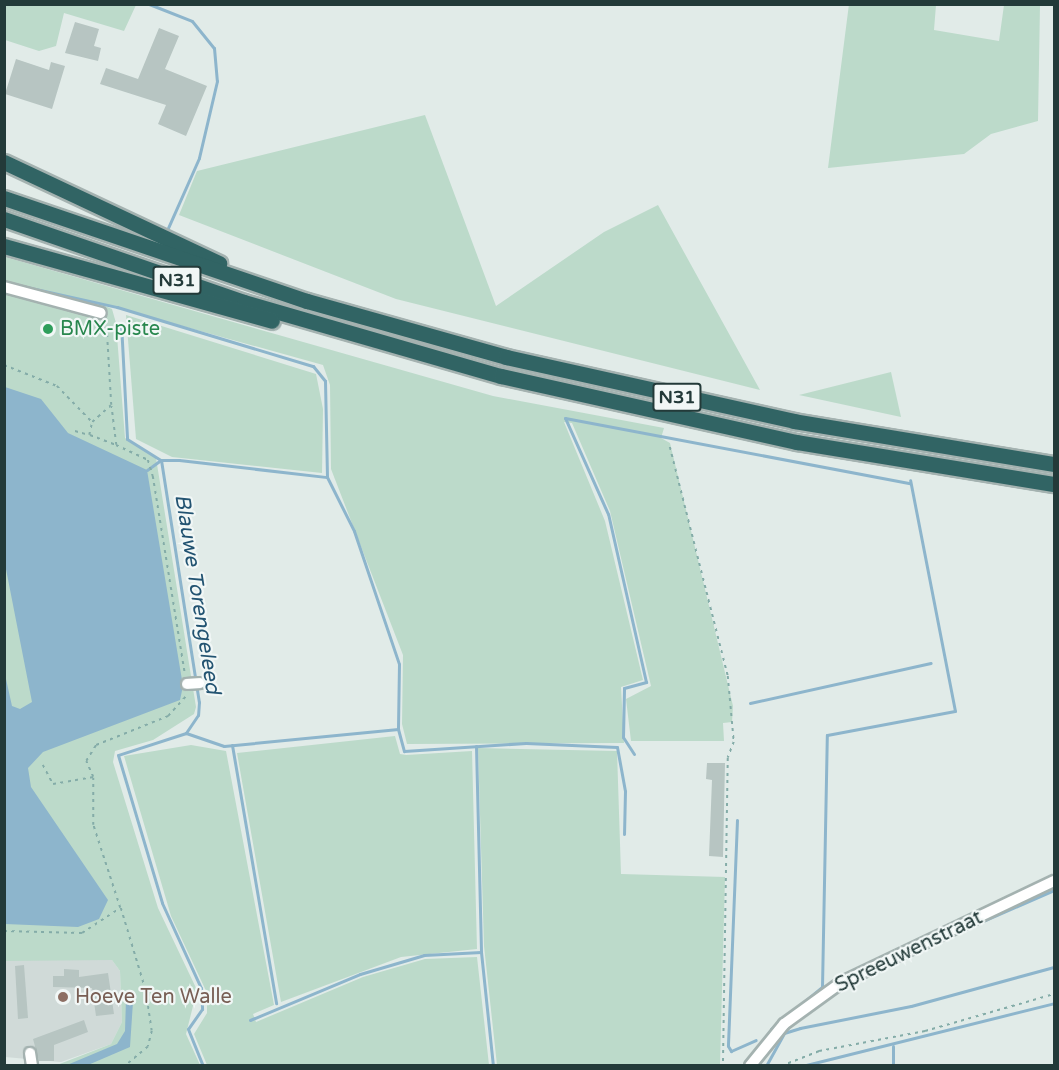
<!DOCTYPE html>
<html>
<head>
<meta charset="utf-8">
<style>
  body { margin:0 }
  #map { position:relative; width:1059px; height:1070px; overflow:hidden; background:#e1ebe8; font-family:"Varela Round",sans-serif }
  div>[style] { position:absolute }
  .built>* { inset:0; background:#d0dad8 }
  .green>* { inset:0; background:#bcdaca }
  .water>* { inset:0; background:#8db5cc }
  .stream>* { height:3px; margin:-1.5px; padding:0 1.5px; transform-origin:1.5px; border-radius:1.5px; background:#8db5cc }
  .building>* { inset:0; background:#b7c5c2 }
  .path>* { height:1.5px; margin-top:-0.75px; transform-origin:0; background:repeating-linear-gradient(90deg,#84aca8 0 3px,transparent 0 7.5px) }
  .roads { filter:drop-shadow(2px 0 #a4b2b0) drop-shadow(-2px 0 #a4b2b0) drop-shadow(0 2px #a4b2b0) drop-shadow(0 -2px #a4b2b0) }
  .minor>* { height:10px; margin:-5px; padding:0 5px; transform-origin:5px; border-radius:5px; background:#fff }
  .highway>* { height:15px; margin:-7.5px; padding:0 7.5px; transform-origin:7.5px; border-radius:7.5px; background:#316464 }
  .dots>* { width:16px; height:16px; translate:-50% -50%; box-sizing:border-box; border:3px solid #f1f7f6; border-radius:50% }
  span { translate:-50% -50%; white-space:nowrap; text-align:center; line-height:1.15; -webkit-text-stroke:4.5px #f1f7f6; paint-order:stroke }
  .shield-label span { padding:2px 4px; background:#f1f7f6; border:2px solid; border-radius:4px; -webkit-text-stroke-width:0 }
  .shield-label { font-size:18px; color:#233a39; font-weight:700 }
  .leisure-label { font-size:20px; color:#27864d }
  .left { translate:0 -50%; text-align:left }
  .street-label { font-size:20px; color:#233a39 }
  .education-label { font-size:20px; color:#785e54 }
  .water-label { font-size:21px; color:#225371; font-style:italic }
  .frame { position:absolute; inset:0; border:6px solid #233a39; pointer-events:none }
</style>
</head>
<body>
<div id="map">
  <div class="built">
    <div style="clip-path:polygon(11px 957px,112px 960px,120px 971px,122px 1022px,111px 1044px,61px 1062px,5px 1057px,4px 961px)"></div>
  </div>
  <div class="green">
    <div style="clip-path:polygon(849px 4px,936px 5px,934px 30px,999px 41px,1004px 5px,1040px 5px,1038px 121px,991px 134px,964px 154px,828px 168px)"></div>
    <div style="clip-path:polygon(4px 5px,5px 4px,136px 5px,124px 31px,64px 13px,56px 46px,39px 51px,5px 40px)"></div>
    <div style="clip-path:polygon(425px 115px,496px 306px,604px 232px,658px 205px,760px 390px,396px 299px,179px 215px,197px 171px)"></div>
    <div style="clip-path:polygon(5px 257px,493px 396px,664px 428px,661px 438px,670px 443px,733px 706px,732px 722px,723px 723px,724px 741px,631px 741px,626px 699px,651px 686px,610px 511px,572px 423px,564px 422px,605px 521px,643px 680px,621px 687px,624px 743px,407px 744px,402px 724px,403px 655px,331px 469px,330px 385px,323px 365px,96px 302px,112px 309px,116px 323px,125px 438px,156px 458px,196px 707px,194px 714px,153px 740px,115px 751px,113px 762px,158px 908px,197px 990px,186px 1034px,200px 1065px,57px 1065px,111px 1044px,122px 1022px,120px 971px,112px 960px,5px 961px)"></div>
    <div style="clip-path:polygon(126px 315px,316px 374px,323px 409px,322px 473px,172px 457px,136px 439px)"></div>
    <div style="clip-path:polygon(891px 372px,901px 417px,799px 395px)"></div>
    <div style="clip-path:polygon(395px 736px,400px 754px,406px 755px,472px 751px,477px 949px,401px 957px,281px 1002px,237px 753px)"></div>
    <div style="clip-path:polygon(191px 745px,226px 751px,274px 1005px,253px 1014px,256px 1022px,363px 977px,425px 959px,477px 957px,489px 1065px,207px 1065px,194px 1034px,207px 1013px,207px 993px,171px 916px,124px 756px)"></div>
    <div style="clip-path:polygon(478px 748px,617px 751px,621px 874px,725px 877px,720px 1065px,497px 1065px,484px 946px)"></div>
  </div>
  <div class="water">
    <div style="clip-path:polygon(5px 387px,41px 399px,68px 433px,147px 470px,183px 686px,180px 700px,43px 752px,28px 768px,31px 787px,108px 900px,99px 919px,78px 927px,5px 924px,4px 670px,12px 706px,20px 709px,32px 702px,5px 564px)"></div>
    <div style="clip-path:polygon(126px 999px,133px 1002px,130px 1047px,88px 1065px,67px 1065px,117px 1044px,125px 1031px)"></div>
  </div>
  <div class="stream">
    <div style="left:149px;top:4px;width:46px;rotate:21.6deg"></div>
    <div style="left:192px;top:21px;width:35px;rotate:51deg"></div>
    <div style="left:214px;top:48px;width:33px;rotate:85deg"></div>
    <div style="left:217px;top:81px;width:79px;rotate:103.2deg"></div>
    <div style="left:199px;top:158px;width:77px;rotate:113.9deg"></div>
    <div style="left:4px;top:282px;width:116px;rotate:12.5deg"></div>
    <div style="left:117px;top:307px;width:205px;rotate:16.8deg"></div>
    <div style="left:313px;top:366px;width:19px;rotate:51deg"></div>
    <div style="left:325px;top:381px;width:96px;rotate:88.8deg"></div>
    <div style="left:121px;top:323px;width:116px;rotate:87deg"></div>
    <div style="left:127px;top:439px;width:40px;rotate:32deg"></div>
    <div style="left:161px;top:460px;width:245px;rotate:81.1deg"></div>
    <div style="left:199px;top:702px;width:13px;rotate:94deg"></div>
    <div style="left:198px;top:715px;width:22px;rotate:124deg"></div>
    <div style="left:186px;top:733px;width:71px;rotate:162.1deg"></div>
    <div style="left:118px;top:755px;width:154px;rotate:73.4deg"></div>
    <div style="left:162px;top:903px;width:94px;rotate:65.4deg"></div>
    <div style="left:201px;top:988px;width:21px;rotate:87deg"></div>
    <div style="left:202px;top:1009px;width:24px;rotate:125deg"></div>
    <div style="left:188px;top:1029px;width:40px;rotate:68deg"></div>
    <div style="left:147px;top:470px;width:17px;rotate:-36deg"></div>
    <div style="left:161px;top:460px;width:18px"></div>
    <div style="left:179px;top:460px;width:149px;rotate:6.6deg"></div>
    <div style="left:327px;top:477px;width:60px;rotate:63.4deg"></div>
    <div style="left:354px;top:531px;width:140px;rotate:71.3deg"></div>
    <div style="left:399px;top:664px;width:65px;rotate:90.9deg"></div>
    <div style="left:750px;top:703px;width:185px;rotate:-12.5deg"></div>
    <div style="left:186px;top:733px;width:40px;rotate:18.9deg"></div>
    <div style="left:224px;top:746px;width:175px;rotate:-5.6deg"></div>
    <div style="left:398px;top:729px;width:23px;rotate:75deg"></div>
    <div style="left:404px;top:751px;width:122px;rotate:-3.8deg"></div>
    <div style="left:526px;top:743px;width:91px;rotate:2.5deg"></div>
    <div style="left:617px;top:747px;width:45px;rotate:79.7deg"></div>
    <div style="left:625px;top:791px;width:43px;rotate:91.3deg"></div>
    <div style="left:232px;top:745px;width:262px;rotate:80.3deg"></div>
    <div style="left:476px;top:746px;width:206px;rotate:88.6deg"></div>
    <div style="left:481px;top:952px;width:115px;rotate:84deg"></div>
    <div style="left:634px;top:754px;width:20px;rotate:-123deg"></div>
    <div style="left:623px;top:737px;width:49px;rotate:-88.8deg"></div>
    <div style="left:624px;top:688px;width:23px;rotate:-15deg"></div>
    <div style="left:646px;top:682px;width:172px;rotate:-102.7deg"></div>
    <div style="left:608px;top:514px;width:105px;rotate:-114.1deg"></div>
    <div style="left:565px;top:418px;width:351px;rotate:10.7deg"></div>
    <div style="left:737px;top:820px;width:226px;rotate:92.3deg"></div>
    <div style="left:728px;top:1046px;width:6px;rotate:59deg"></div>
    <div style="left:731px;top:1051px;width:27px;rotate:-24deg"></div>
    <div style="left:965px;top:929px;width:97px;rotate:-23.7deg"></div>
    <div style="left:838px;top:991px;width:21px;rotate:-29deg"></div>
    <div style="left:250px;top:1020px;width:119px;rotate:-22.7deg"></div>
    <div style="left:360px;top:974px;width:67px;rotate:-16.5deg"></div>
    <div style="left:424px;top:955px;width:57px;rotate:-3deg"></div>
    <div style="left:771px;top:1029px;width:66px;rotate:-39.5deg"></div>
    <div style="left:822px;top:987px;width:252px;rotate:-88.9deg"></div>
    <div style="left:827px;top:735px;width:130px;rotate:-10.6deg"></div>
    <div style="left:955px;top:711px;width:235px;rotate:-101deg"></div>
    <div style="left:893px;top:1046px;width:20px;rotate:90deg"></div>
    <div style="left:767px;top:1064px;width:35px;rotate:-61deg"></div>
    <div style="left:784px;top:1033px;width:17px;rotate:-17deg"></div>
    <div style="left:800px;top:1028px;width:113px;rotate:-11.2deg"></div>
    <div style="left:911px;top:1006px;width:148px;rotate:-15.3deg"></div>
    <div style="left:802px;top:1066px;width:260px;rotate:-14deg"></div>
  </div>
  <div class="building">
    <div style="clip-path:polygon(75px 22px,99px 29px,94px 46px,101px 48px,98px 61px,65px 53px)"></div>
    <div style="clip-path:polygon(159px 28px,179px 36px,165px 69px,207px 86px,186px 136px,158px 124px,166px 105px,100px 84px,106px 68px,138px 79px)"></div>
    <div style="clip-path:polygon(16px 59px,49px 70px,51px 62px,65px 66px,52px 109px,5px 94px)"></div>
    <div style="clip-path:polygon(707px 763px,725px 763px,723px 857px,709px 856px,712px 780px,706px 779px)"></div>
    <div style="clip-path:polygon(24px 965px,28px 1018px,18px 1019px,15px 966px)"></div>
    <div style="clip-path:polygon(64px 969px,79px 970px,79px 977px,108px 973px,114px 1014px,96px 1016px,92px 988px,53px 987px,53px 976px,64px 976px)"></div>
    <div style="clip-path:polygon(84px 1020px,88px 1032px,54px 1045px,54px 1061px,39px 1061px,33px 1039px)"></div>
  </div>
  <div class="path">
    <div style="left:4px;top:365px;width:57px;rotate:21.6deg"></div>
    <div style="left:57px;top:386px;width:49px;rotate:45.8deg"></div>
    <div style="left:75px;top:431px;width:15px;rotate:16deg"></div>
    <div style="left:89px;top:435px;width:13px;rotate:-77deg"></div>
    <div style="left:92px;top:422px;width:25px;rotate:-42deg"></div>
    <div style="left:111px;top:405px;width:84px;rotate:-93.4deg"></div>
    <div style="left:90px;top:435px;width:28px;rotate:21deg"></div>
    <div style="left:116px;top:445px;width:39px;rotate:-97deg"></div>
    <div style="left:116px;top:445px;width:35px;rotate:25deg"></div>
    <div style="left:148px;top:460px;width:17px;rotate:73deg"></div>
    <div style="left:153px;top:476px;width:200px;rotate:80.8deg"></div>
    <div style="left:670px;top:447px;width:236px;rotate:75.8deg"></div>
    <div style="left:728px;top:676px;width:66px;rotate:84.8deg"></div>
    <div style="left:734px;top:742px;width:17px;rotate:111deg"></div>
    <div style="left:728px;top:758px;width:308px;rotate:90.9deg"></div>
    <div style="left:43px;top:765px;width:21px;rotate:62deg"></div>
    <div style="left:53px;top:784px;width:41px;rotate:-9.9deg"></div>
    <div style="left:93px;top:777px;width:17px;rotate:-114deg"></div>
    <div style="left:86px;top:761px;width:19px;rotate:-58deg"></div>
    <div style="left:96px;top:745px;width:78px;rotate:-21.9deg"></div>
    <div style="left:168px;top:716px;width:27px;rotate:-48deg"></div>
    <div style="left:121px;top:908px;width:87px;rotate:73.2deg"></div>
    <div style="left:146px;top:991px;width:40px;rotate:81.5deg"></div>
    <div style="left:152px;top:1031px;width:16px;rotate:104deg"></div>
    <div style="left:148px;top:1047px;width:30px;rotate:140deg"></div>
    <div style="left:4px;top:931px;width:78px;rotate:1.5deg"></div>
    <div style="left:82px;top:933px;width:45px;rotate:-33.3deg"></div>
    <div style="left:120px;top:908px;width:87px;rotate:-108deg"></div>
    <div style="left:93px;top:825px;width:47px;rotate:-90deg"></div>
    <div style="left:781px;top:1066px;width:41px;rotate:-21.5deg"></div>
    <div style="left:819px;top:1051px;width:108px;rotate:-10.7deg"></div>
    <div style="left:925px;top:1031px;width:134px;rotate:-16deg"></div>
  </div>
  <div class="roads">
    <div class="minor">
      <div style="left:4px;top:287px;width:100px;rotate:15deg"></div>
      <div style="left:187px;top:684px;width:13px;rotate:-4deg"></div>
      <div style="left:30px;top:1053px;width:13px;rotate:81deg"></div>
      <div style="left:750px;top:1066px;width:54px;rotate:-51deg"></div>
      <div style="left:784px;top:1024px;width:72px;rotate:-35.9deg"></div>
      <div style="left:842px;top:982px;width:235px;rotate:-25.5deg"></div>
    </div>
    <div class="highway">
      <div style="left:4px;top:162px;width:238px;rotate:25.2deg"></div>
      <div style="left:4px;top:198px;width:320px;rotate:18.8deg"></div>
      <div style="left:307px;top:301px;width:207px;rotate:15.7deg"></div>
      <div style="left:506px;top:357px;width:295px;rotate:12.5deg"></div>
      <div style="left:794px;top:421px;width:264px;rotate:9.4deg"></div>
      <div style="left:4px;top:219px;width:254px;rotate:19.1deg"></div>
      <div style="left:244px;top:302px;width:267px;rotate:16.1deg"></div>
      <div style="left:501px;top:376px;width:303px;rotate:12.6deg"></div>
      <div style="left:797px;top:442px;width:260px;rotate:9.3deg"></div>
      <div style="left:4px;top:246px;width:278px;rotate:15.6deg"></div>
    </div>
  </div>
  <div class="dots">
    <div style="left:48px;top:329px;background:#2e9e5b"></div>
    <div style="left:63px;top:997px;background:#8d6e63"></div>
  </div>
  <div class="shield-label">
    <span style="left:177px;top:280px">N31</span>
    <span style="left:677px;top:397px">N31</span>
  </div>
  <div class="leisure-label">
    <span class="left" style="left:60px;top:329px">BMX-piste</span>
  </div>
  <div class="street-label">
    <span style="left:909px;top:952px;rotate:-26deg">Spreeuwenstraat</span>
  </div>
  <div class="education-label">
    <span class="left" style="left:75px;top:997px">Hoeve Ten Walle</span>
  </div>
  <div class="water-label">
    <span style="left:197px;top:594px;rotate:81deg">Blauwe Torengeleed</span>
  </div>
  <div class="frame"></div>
</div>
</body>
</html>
